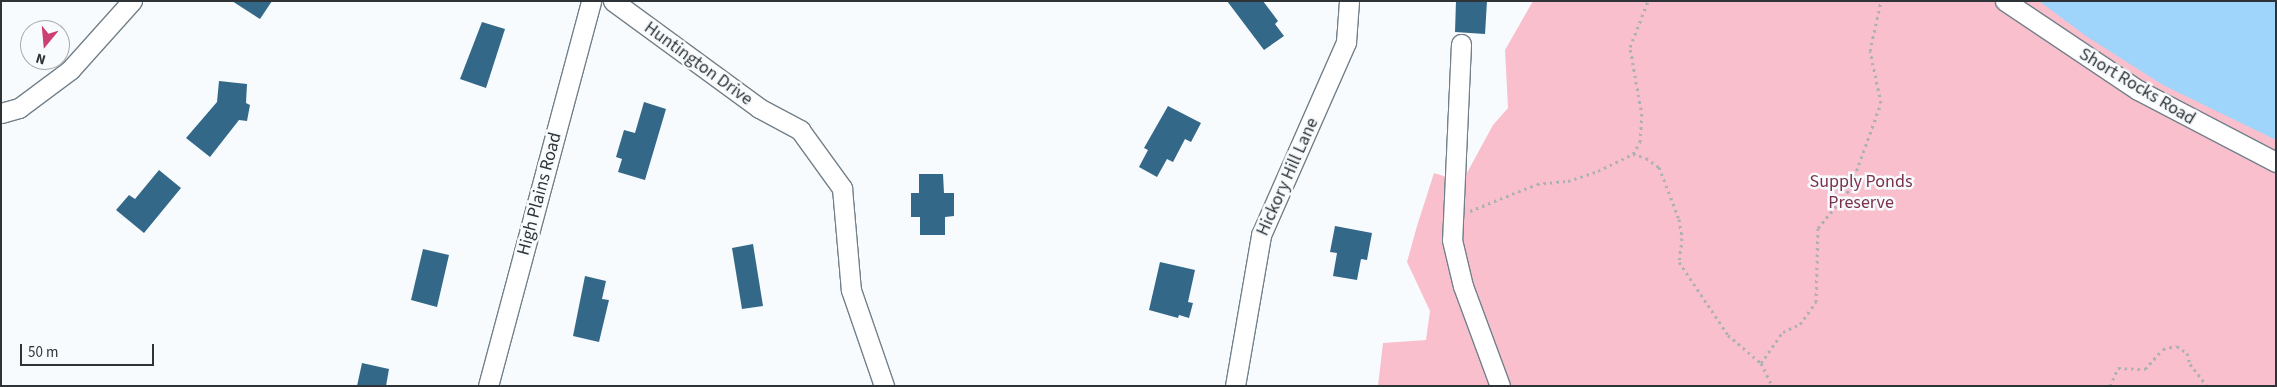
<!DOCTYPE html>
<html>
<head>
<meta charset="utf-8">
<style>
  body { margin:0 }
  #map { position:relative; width:2277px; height:387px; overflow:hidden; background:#f8fbfd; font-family:"Source Sans 3",sans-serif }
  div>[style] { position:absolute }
  .green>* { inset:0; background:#f9bfcd }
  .water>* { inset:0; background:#9fd5fb }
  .building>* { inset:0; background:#346889 }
  .path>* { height:3px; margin-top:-1.5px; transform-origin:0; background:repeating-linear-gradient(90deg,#adb1b4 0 2.5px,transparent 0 6.5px) }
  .roads { filter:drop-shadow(1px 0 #72808a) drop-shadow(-1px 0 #72808a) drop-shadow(0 1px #72808a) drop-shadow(0 -1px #72808a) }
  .minor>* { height:19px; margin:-9.5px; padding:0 9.5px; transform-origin:9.5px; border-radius:9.5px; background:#fff }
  span { translate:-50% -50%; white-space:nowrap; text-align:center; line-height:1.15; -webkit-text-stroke:5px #f8fbfd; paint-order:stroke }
  .street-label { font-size:18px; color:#2d3337 }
  .park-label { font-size:18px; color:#7b3149 }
  .frame { position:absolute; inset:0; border:2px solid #2d3337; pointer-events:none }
  .north { position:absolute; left:20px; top:20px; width:50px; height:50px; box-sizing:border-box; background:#f8fbfd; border:1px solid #a7abae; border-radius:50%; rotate:197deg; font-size:14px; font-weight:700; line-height:20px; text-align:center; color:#2d3337 }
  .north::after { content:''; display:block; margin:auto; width:18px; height:22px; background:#cb3f71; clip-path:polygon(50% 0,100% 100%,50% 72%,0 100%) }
  .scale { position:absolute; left:20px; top:344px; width:134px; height:22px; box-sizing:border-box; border:2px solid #2d3337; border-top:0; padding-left:6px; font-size:15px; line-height:18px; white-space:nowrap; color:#2d3337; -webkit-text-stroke:4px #f8fbfd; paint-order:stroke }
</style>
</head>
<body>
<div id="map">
  <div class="green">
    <div style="clip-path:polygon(1533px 1px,2276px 1px,2276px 386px,1378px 386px,1383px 343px,1426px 340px,1430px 311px,1407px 262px,1417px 226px,1434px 173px,1462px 182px,1493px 125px,1508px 108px,1505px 50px)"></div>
  </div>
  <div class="water">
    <div style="clip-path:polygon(2039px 1px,2276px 1px,2276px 140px,2163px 85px,2086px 36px)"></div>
  </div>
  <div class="building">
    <div style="clip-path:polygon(232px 1px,272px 1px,260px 19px)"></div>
    <div style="clip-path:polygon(1227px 1px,1263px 1px,1278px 21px,1275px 24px,1284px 36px,1264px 50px)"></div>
    <div style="clip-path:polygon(1456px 1px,1487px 1px,1485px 34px,1455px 32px)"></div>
    <div style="clip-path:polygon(482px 22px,505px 29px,486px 88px,460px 79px)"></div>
    <div style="clip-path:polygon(219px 81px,247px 84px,246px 103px,250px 105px,247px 121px,239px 120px,210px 157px,186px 138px,217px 102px)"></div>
    <div style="clip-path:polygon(644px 102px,666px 109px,645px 180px,618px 172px,622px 159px,616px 157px,624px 130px,635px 133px)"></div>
    <div style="clip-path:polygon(1168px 106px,1201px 123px,1191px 142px,1185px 139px,1173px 162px,1167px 159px,1157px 177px,1139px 167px,1148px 150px,1144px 148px)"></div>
    <div style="clip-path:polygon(159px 170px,181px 188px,144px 233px,116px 210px,129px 195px,135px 199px)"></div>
    <div style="clip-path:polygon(919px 174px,943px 174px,944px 193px,954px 193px,954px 216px,945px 217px,945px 235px,920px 235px,920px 217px,911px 217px,911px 193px,919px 193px)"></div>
    <div style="clip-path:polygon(1335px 226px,1372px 233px,1367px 260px,1361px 259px,1357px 280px,1333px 276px,1337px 253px,1330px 252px)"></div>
    <div style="clip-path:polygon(753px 244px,763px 306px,742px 309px,732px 248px)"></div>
    <div style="clip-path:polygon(423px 249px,449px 255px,437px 307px,411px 300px)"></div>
    <div style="clip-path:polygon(1160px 262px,1195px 270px,1188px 302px,1193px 303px,1189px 318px,1179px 315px,1178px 318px,1149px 310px)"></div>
    <div style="clip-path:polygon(585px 276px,606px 281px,602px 299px,609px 300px,599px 342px,573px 336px)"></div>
    <div style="clip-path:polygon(362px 363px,389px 369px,386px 386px,357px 386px)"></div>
  </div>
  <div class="path">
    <div style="left:1633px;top:154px;width:14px;rotate:17deg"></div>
    <div style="left:1646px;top:158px;width:16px;rotate:35deg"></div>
    <div style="left:1659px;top:167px;width:56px;rotate:69deg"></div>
    <div style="left:1679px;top:219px;width:19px;rotate:81deg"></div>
    <div style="left:1682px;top:238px;width:24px;rotate:97deg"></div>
    <div style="left:1679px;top:262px;width:88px;rotate:56.1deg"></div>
    <div style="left:1728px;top:335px;width:43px;rotate:40.3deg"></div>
    <div style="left:1761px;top:363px;width:25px;rotate:64deg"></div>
    <div style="left:1470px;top:211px;width:72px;rotate:-21.9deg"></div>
    <div style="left:1537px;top:184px;width:31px;rotate:-6deg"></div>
    <div style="left:1568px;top:181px;width:32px;rotate:-18deg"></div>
    <div style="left:1598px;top:171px;width:39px;rotate:-26deg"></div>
    <div style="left:1633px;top:154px;width:14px;rotate:-60deg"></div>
    <div style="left:1640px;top:142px;width:26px;rotate:-86deg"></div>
    <div style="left:1642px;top:116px;width:70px;rotate:-99.9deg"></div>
    <div style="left:1630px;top:47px;width:49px;rotate:-68.6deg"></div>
    <div style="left:1761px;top:363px;width:38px;rotate:-55deg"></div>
    <div style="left:1783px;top:332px;width:19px;rotate:-25deg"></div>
    <div style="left:1800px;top:324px;width:27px;rotate:-54deg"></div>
    <div style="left:1816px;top:302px;width:74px;rotate:-88.5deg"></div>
    <div style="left:1818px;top:228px;width:50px;rotate:-50.6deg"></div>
    <div style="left:1850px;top:189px;width:91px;rotate:-70.2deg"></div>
    <div style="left:1881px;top:103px;width:53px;rotate:-101.9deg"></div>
    <div style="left:1870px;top:51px;width:51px;rotate:-77.6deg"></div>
    <div style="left:2110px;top:386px;width:20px;rotate:-66deg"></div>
    <div style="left:2118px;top:368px;width:27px;rotate:2deg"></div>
    <div style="left:2145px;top:369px;width:27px;rotate:-48deg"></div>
    <div style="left:2163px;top:349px;width:14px;rotate:-12deg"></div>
    <div style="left:2177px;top:346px;width:12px;rotate:35deg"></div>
    <div style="left:2187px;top:353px;width:11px;rotate:75deg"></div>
    <div style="left:2190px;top:364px;width:28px;rotate:52deg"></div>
  </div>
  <div class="roads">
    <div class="minor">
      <div style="left:613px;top:1px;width:181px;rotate:36.2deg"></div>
      <div style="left:759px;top:108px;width:47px;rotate:28.2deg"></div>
      <div style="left:800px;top:130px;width:72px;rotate:54.1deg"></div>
      <div style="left:842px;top:188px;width:102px;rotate:85deg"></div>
      <div style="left:851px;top:290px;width:102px;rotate:71deg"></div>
      <div style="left:2005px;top:1px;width:160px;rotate:33.8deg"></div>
      <div style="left:2138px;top:90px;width:156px;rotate:27.6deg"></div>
      <div style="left:1461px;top:44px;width:196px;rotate:92.6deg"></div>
      <div style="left:1452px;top:240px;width:47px;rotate:76.6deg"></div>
      <div style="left:1463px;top:286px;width:107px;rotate:69.7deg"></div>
      <div style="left:1px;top:113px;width:19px;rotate:-16deg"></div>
      <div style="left:19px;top:108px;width:64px;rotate:-36.7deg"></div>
      <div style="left:70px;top:70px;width:93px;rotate:-48.1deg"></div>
      <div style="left:488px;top:386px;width:399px;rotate:-75deg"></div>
      <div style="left:1235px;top:386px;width:153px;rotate:-80.2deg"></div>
      <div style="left:1261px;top:235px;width:211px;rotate:-66.2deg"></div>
      <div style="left:1346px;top:42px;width:41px;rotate:-85.8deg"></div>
    </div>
  </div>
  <div class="street-label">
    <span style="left:698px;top:64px;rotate:36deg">Huntington Drive</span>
    <span style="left:2137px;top:87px;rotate:31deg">Short Rocks Road</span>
    <span style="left:1288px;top:177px;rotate:-66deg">Hickory Hill Lane</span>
    <span style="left:540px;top:194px;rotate:-75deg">High Plains Road</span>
  </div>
  <div class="park-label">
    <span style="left:1861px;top:193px">Supply Ponds<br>Preserve</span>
  </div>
  <div class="frame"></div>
  <div class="north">N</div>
  <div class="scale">50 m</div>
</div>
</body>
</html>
